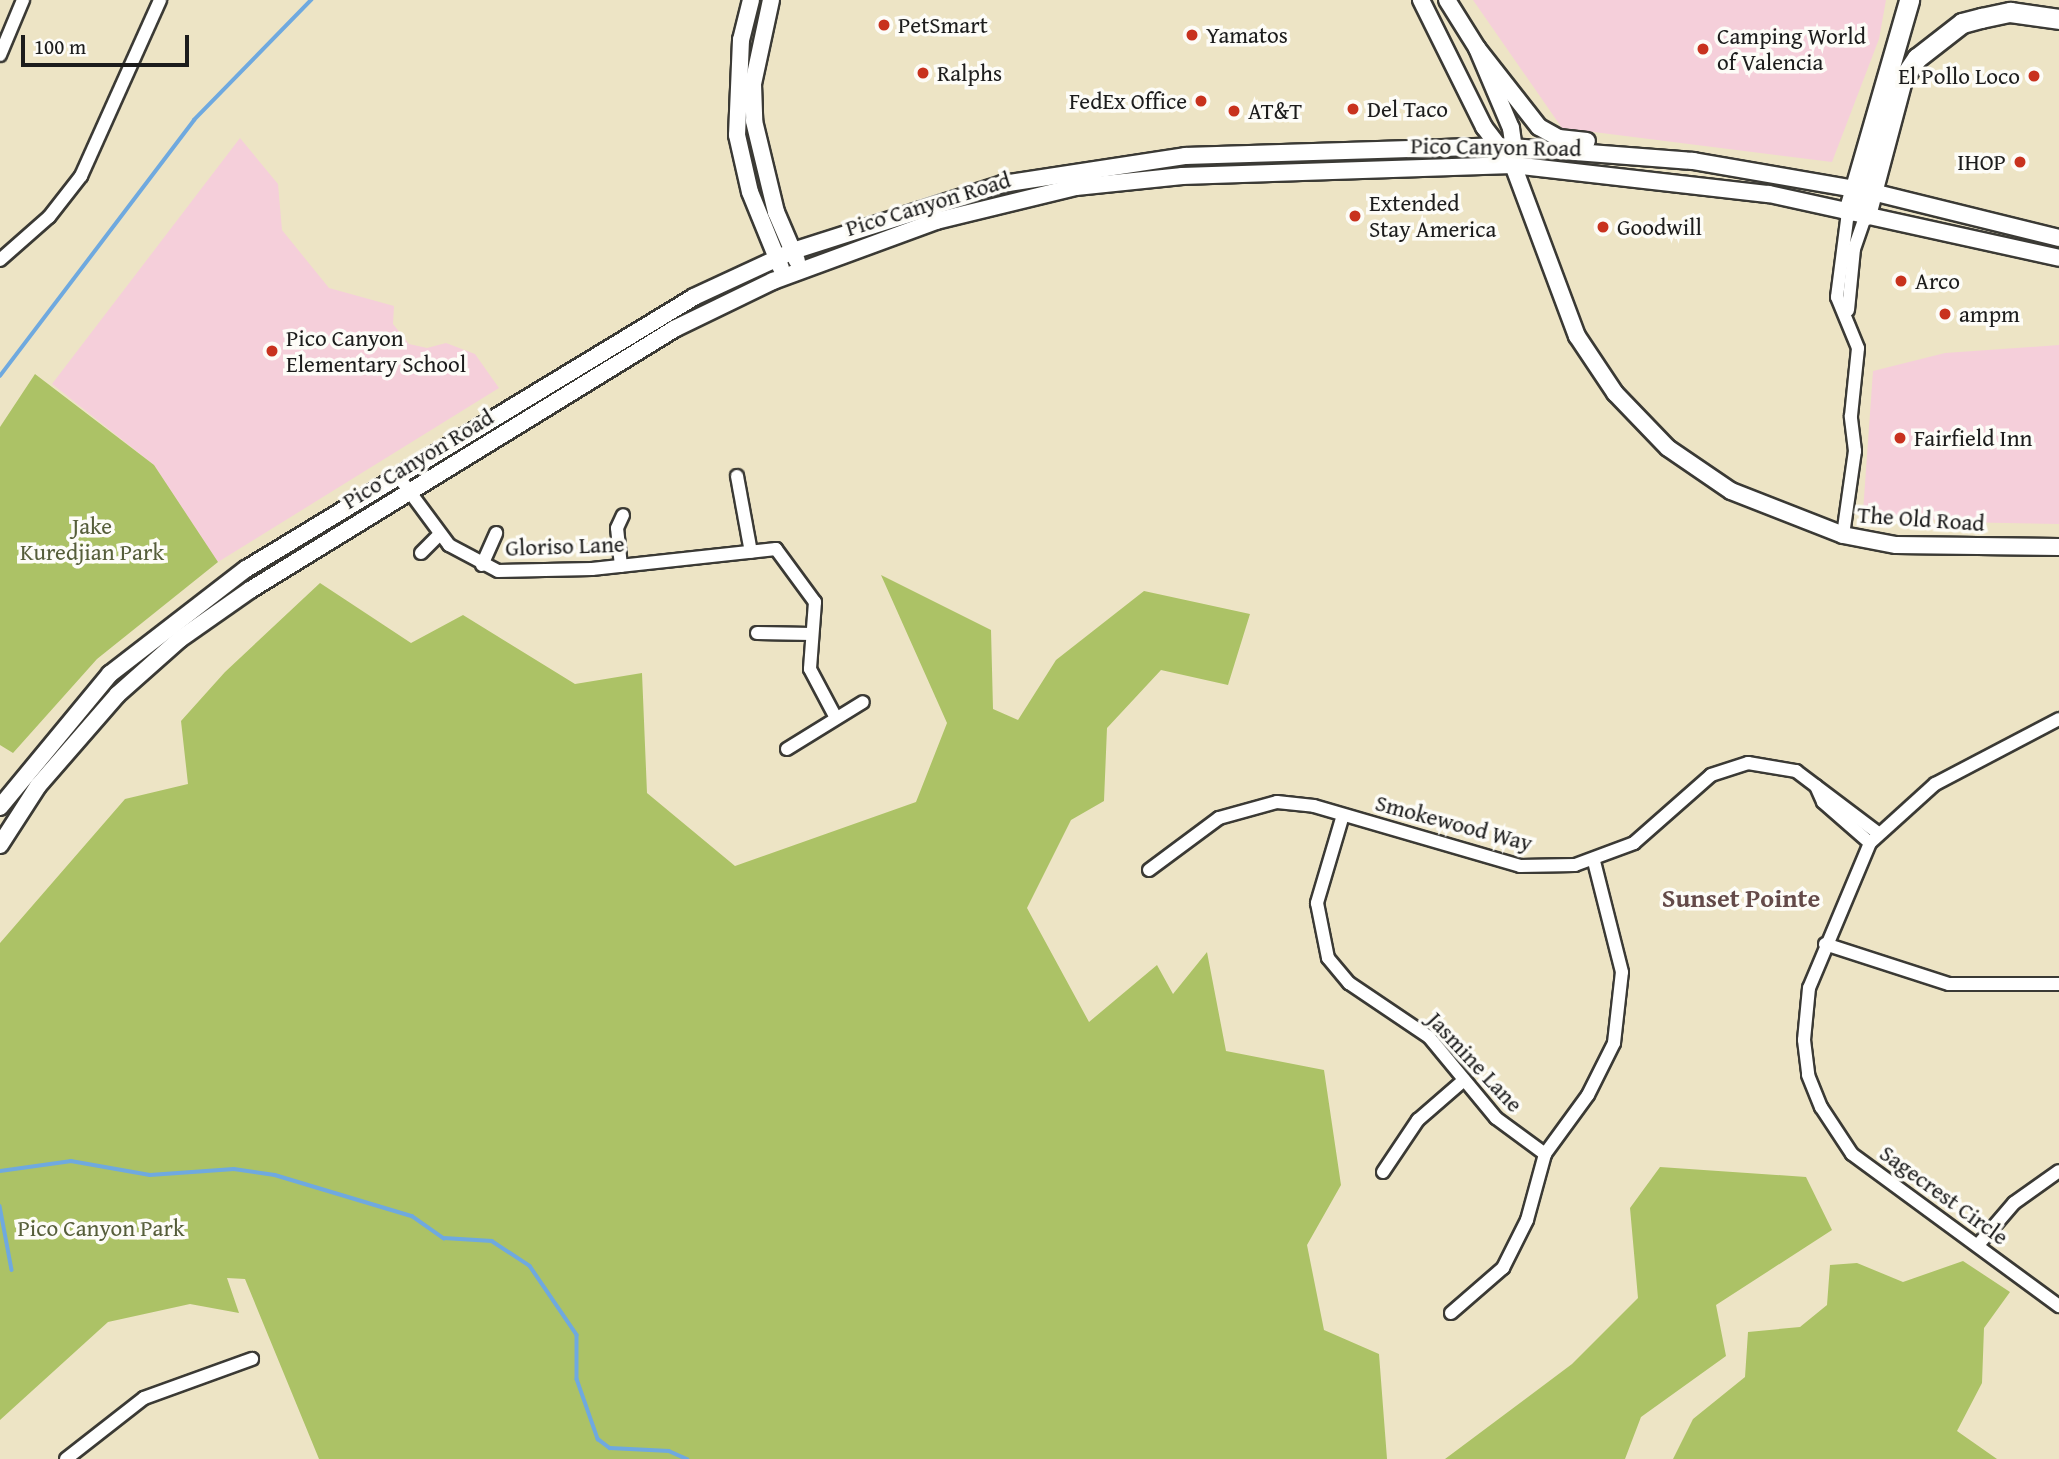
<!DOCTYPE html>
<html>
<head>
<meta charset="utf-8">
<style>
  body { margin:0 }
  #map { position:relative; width:2059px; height:1459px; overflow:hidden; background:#ede4c5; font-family:"Gentium Book Plus",serif }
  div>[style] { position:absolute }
  .built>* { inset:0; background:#f5cfda }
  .green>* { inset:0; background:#acc266 }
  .stream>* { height:3.5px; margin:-1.75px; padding:0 1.75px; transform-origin:1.75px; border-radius:1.75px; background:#6fa9df }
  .roads { filter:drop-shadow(2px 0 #3b3a35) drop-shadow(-2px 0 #3b3a35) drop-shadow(0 2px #3b3a35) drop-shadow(0 -2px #3b3a35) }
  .minor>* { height:12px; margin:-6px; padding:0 6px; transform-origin:6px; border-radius:6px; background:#fff }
  .major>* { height:16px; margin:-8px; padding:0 8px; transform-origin:8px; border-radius:8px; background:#fff }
  .highway>* { height:19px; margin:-9.5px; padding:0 9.5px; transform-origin:9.5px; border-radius:9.5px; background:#fff }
  .dots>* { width:19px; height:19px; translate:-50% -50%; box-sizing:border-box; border:4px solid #fdfcf7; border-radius:50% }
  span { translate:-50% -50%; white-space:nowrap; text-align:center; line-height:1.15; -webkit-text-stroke:7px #fdfcf7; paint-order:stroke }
  .poi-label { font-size:23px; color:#1c1c1c }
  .left { translate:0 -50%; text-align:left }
  .right { translate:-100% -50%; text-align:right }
  .street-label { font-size:23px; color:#1c1c1c }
  .park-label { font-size:23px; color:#565e3a }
  .quarter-label { font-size:26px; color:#644a49; font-weight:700 }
  .scale { position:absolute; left:21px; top:35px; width:168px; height:32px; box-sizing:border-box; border:4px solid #1c1c1c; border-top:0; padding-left:9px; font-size:21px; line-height:24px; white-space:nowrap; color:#1c1c1c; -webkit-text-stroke:5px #fdfcf7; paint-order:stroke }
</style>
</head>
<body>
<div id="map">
  <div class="built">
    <div style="clip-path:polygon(1473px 0,1886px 0,1879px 39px,1832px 162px,1562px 128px)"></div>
    <div style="clip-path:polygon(240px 138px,278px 184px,282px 230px,329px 288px,394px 306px,393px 324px,409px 344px,427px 348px,446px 343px,475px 354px,499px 388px,218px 562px,154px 465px,52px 384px)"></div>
    <div style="clip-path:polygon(2059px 345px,2059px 524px,1950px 522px,1863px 512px,1873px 371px,1945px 353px)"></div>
  </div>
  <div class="green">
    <div style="clip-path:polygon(35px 374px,154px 465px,218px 562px,97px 659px,13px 753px,0 745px,0 427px)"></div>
    <div style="clip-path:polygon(881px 575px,991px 630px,993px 709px,1018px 720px,1056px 660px,1144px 591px,1250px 614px,1228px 685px,1161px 670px,1107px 728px,1104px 801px,1071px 820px,1027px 908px,1089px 1022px,1157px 965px,1173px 994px,1207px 952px,1226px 1051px,1324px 1070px,1341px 1185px,1307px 1245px,1324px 1330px,1379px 1354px,1387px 1459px,319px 1459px,245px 1279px,227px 1278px,239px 1313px,190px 1304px,108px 1322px,0 1420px,0 943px,125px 799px,188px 784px,181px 721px,225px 672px,320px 583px,411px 643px,463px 615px,575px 684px,642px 673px,647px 793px,735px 866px,916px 802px,947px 723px)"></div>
    <div style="clip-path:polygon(1660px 1167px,1806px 1177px,1832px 1230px,1716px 1305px,1726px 1356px,1641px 1417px,1625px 1459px,1445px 1459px,1572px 1364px,1638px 1298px,1630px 1208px)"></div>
    <div style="clip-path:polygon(1963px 1261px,2010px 1292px,1984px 1328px,1982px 1383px,1957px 1431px,1997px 1459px,1673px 1459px,1693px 1419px,1745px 1377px,1748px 1332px,1800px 1327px,1827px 1305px,1830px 1265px,1857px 1263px,1903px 1282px)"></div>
  </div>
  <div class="stream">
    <div style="left:0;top:376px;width:321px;rotate:-52.8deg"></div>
    <div style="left:194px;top:120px;width:168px;rotate:-45.7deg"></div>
    <div style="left:0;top:1171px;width:72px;rotate:-8deg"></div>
    <div style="left:71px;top:1161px;width:80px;rotate:10deg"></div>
    <div style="left:150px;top:1175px;width:84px;rotate:-4.1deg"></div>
    <div style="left:234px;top:1169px;width:41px;rotate:8.3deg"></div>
    <div style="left:275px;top:1175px;width:143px;rotate:16.7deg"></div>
    <div style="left:412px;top:1216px;width:39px;rotate:35deg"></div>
    <div style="left:444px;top:1238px;width:48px;rotate:3.6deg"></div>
    <div style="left:492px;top:1241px;width:45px;rotate:33.3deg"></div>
    <div style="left:530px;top:1266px;width:83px;rotate:55.7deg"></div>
    <div style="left:577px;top:1335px;width:44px;rotate:90deg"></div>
    <div style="left:577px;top:1379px;width:64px;rotate:70.7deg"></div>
    <div style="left:598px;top:1439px;width:15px;rotate:37deg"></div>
    <div style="left:610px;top:1448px;width:59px;rotate:2.9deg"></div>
    <div style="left:669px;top:1451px;width:20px;rotate:24deg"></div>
    <div style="left:0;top:1206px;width:65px;rotate:79.4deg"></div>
  </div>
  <div class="roads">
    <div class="minor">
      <div style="left:0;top:55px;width:60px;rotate:-67.3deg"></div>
      <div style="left:0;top:260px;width:65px;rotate:-41.3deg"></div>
      <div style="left:49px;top:217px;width:52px;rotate:-52deg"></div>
      <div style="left:81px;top:176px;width:193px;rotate:-65.8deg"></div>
      <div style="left:1848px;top:310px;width:61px;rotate:-84.4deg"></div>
      <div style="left:1854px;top:249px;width:36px;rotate:-71deg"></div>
      <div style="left:398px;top:476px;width:86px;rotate:53.5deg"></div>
      <div style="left:449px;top:545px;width:55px;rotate:28deg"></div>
      <div style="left:498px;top:571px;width:94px;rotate:-1.2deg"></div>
      <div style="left:592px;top:569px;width:185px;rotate:-6.2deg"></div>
      <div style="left:776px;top:549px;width:66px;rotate:53.7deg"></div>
      <div style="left:815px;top:602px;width:67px;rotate:94.3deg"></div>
      <div style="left:810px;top:669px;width:55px;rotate:62deg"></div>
      <div style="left:737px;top:476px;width:77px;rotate:79.6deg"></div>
      <div style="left:1843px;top:535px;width:85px;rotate:-81.9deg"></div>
      <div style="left:1855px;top:451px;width:35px;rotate:-97deg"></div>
      <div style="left:1851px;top:416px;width:68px;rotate:-84.1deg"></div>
      <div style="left:1858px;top:348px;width:55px;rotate:-112.4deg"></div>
      <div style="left:1837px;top:297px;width:86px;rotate:-82.6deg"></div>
      <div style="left:421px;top:553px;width:25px;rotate:-45deg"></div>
      <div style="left:482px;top:565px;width:35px;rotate:-66deg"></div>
      <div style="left:621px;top:566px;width:38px;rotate:-96deg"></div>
      <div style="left:617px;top:528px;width:14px;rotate:-65deg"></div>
      <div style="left:757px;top:633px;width:55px;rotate:1deg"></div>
      <div style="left:2059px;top:719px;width:140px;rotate:152.3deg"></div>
      <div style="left:1935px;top:784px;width:88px;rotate:137.8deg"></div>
      <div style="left:1870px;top:843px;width:157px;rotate:112.8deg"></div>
      <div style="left:1809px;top:988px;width:52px;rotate:95.5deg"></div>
      <div style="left:1804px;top:1040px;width:35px;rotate:83deg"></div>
      <div style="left:1808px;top:1075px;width:35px;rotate:68deg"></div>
      <div style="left:1821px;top:1107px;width:56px;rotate:56.6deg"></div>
      <div style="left:1852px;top:1154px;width:257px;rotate:36.3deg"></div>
      <div style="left:787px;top:749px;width:89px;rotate:-31.7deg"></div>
      <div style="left:1816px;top:786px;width:17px;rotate:66deg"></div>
      <div style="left:1823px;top:802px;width:62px;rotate:41.1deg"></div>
      <div style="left:1343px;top:815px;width:92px;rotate:106.5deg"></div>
      <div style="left:1317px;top:903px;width:56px;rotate:78.7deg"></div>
      <div style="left:1328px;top:958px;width:33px;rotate:50deg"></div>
      <div style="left:1349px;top:983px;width:97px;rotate:34deg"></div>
      <div style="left:1429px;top:1037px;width:105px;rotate:50.4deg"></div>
      <div style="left:1496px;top:1118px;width:61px;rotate:36.3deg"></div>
      <div style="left:1149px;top:870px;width:87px;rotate:-36.6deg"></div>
      <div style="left:1219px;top:818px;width:60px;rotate:-15.4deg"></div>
      <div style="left:1277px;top:802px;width:37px;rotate:6deg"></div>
      <div style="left:1314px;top:806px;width:215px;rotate:16.2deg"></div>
      <div style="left:1520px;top:866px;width:55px;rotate:-1deg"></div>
      <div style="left:1575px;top:865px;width:63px;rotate:-20.4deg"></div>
      <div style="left:1634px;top:843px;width:103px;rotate:-41.4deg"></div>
      <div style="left:1711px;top:775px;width:39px;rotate:-18deg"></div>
      <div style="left:1748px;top:763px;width:49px;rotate:9.5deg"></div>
      <div style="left:1796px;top:771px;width:103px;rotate:37.1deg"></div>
      <div style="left:1825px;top:944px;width:130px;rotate:17.9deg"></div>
      <div style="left:1949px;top:984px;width:110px"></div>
      <div style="left:1383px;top:1172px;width:63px;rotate:-56.1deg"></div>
      <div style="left:1418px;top:1120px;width:61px;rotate:-41deg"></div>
      <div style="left:1978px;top:1245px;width:55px;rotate:-49.4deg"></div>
      <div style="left:2014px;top:1203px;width:55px;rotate:-35.4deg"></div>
      <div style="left:1451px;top:1313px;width:69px;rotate:-40.9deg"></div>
      <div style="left:1503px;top:1268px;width:54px;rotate:-63.4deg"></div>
      <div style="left:1527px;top:1220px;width:68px;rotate:-74.7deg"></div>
      <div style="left:1545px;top:1154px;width:73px;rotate:-53.9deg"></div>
      <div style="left:1588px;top:1095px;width:58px;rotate:-63.4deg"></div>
      <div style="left:1614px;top:1043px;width:71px;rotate:-83.6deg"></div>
      <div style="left:1622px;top:972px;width:114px;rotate:-104.2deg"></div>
      <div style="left:66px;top:1459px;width:99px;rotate:-38deg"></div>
      <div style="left:144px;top:1398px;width:115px;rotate:-19.9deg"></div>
    </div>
    <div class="major">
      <div style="left:751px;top:0;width:41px;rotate:104deg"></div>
      <div style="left:741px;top:40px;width:95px;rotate:92.4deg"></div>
      <div style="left:737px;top:135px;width:58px;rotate:77.2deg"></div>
      <div style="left:750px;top:192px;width:82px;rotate:67.8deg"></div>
      <div style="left:771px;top:0;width:86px;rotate:102.1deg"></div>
      <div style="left:753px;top:84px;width:37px;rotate:88deg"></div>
      <div style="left:754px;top:121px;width:94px;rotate:76.4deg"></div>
      <div style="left:776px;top:212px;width:53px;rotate:66.8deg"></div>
      <div style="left:1421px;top:0;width:142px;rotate:63.6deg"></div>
      <div style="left:1484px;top:127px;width:48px;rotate:52.7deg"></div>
      <div style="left:1513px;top:165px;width:183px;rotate:69.5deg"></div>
      <div style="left:1577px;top:336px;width:69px;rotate:56.3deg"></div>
      <div style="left:1615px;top:393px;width:76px;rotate:46.1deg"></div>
      <div style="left:1668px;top:448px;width:76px;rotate:34.3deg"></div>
      <div style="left:1731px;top:491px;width:120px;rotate:21.4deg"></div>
      <div style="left:1843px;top:535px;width:54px;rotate:10.7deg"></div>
      <div style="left:1896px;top:545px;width:163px;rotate:0.7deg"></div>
      <div style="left:1447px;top:0;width:57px;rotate:58deg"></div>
      <div style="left:1477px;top:48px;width:87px;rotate:67deg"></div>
      <div style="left:1511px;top:128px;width:28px;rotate:82deg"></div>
      <div style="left:1477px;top:48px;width:100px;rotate:51.9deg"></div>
      <div style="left:1539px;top:127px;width:23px;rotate:29deg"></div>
      <div style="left:1559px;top:138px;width:28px;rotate:6deg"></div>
      <div style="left:0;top:807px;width:173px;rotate:-50.4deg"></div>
      <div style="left:110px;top:674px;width:172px;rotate:-37.7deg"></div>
      <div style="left:246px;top:569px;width:524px;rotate:-31.26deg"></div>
      <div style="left:694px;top:297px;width:109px;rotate:-24.9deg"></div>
      <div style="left:793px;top:251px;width:220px;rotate:-17.7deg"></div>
      <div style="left:1003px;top:184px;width:184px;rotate:-8.7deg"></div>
      <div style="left:1185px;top:156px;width:313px;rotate:-1.8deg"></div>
      <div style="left:1498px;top:146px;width:196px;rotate:4.4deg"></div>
      <div style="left:1693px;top:161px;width:182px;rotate:9.8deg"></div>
      <div style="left:1872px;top:192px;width:193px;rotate:13.8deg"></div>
      <div style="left:0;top:845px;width:70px;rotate:-57.2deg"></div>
      <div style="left:38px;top:786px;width:121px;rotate:-49deg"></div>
      <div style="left:117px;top:695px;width:84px;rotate:-41.6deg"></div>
      <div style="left:180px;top:639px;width:85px;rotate:-35deg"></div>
      <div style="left:250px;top:590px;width:498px;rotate:-31.6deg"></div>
      <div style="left:674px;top:329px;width:110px;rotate:-25.9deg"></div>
      <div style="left:773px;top:281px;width:174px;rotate:-20.2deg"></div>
      <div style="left:936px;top:221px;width:144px;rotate:-13.7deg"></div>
      <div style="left:1076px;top:187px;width:107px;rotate:-5.9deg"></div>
      <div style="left:1182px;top:176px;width:331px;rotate:-1.9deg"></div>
      <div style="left:1513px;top:165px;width:258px;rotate:6.5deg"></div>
      <div style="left:1769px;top:194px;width:297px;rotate:12.4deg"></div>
    </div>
    <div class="highway">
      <div style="left:1848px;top:212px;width:221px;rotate:-73.9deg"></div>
      <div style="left:1866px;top:215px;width:140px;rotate:-75.1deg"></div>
      <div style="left:1902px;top:80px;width:27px;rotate:-56deg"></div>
      <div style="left:1917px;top:58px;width:57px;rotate:-37.9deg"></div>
      <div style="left:1962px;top:23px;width:20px;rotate:-15deg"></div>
      <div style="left:1981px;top:18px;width:30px;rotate:-12deg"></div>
      <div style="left:2010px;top:12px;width:49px;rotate:8.1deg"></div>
    </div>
  </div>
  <div class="dots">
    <div style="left:884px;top:25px;background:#c8321e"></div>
    <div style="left:1192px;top:35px;background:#c8321e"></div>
    <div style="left:1703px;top:49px;background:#c8321e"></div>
    <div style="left:923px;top:73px;background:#c8321e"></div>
    <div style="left:2034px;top:76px;background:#c8321e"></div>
    <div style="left:1201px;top:101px;background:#c8321e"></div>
    <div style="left:1353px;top:109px;background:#c8321e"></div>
    <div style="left:1234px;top:111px;background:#c8321e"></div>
    <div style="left:2020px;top:162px;background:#c8321e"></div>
    <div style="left:1355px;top:216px;background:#c8321e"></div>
    <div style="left:1603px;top:227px;background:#c8321e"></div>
    <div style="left:1901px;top:281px;background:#c8321e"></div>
    <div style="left:1945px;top:314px;background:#c8321e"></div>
    <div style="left:272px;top:351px;background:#c8321e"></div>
    <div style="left:1900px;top:438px;background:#c8321e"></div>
  </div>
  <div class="poi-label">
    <span class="left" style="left:898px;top:25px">PetSmart</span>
    <span class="left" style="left:1206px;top:35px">Yamatos</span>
    <span class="left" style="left:1717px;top:49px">Camping World<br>of Valencia</span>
    <span class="left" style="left:937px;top:73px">Ralphs</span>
    <span class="right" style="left:2020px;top:76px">El Pollo Loco</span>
    <span class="right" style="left:1187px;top:101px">FedEx Office</span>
    <span class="left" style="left:1367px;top:109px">Del Taco</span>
    <span class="left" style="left:1248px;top:111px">AT&amp;T</span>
    <span class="right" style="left:2006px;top:162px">IHOP</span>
    <span class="left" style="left:1369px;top:216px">Extended<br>Stay America</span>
    <span class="left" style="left:1617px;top:227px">Goodwill</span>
    <span class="left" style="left:1915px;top:281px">Arco</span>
    <span class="left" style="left:1959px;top:314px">ampm</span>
    <span class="left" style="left:286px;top:351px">Pico Canyon<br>Elementary School</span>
    <span class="left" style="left:1914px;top:438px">Fairfield Inn</span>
  </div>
  <div class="street-label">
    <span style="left:1496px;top:147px;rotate:1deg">Pico Canyon Road</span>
    <span style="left:928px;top:204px;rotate:-17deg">Pico Canyon Road</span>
    <span style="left:418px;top:459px;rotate:-31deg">Pico Canyon Road</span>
    <span style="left:1921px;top:519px;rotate:4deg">The Old Road</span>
    <span style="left:565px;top:546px;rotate:-2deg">Gloriso Lane</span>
    <span style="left:1454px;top:823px;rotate:15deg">Smokewood Way</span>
    <span style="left:1475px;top:1062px;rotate:47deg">Jasmine Lane</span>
    <span style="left:1944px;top:1195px;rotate:36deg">Sagecrest Circle</span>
  </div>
  <div class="park-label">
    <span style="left:92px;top:539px">Jake<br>Kuredjian Park</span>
    <span style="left:101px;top:1228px">Pico Canyon Park</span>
  </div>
  <div class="quarter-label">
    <span style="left:1741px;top:898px">Sunset Pointe</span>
  </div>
  <div class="scale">100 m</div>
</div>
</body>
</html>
